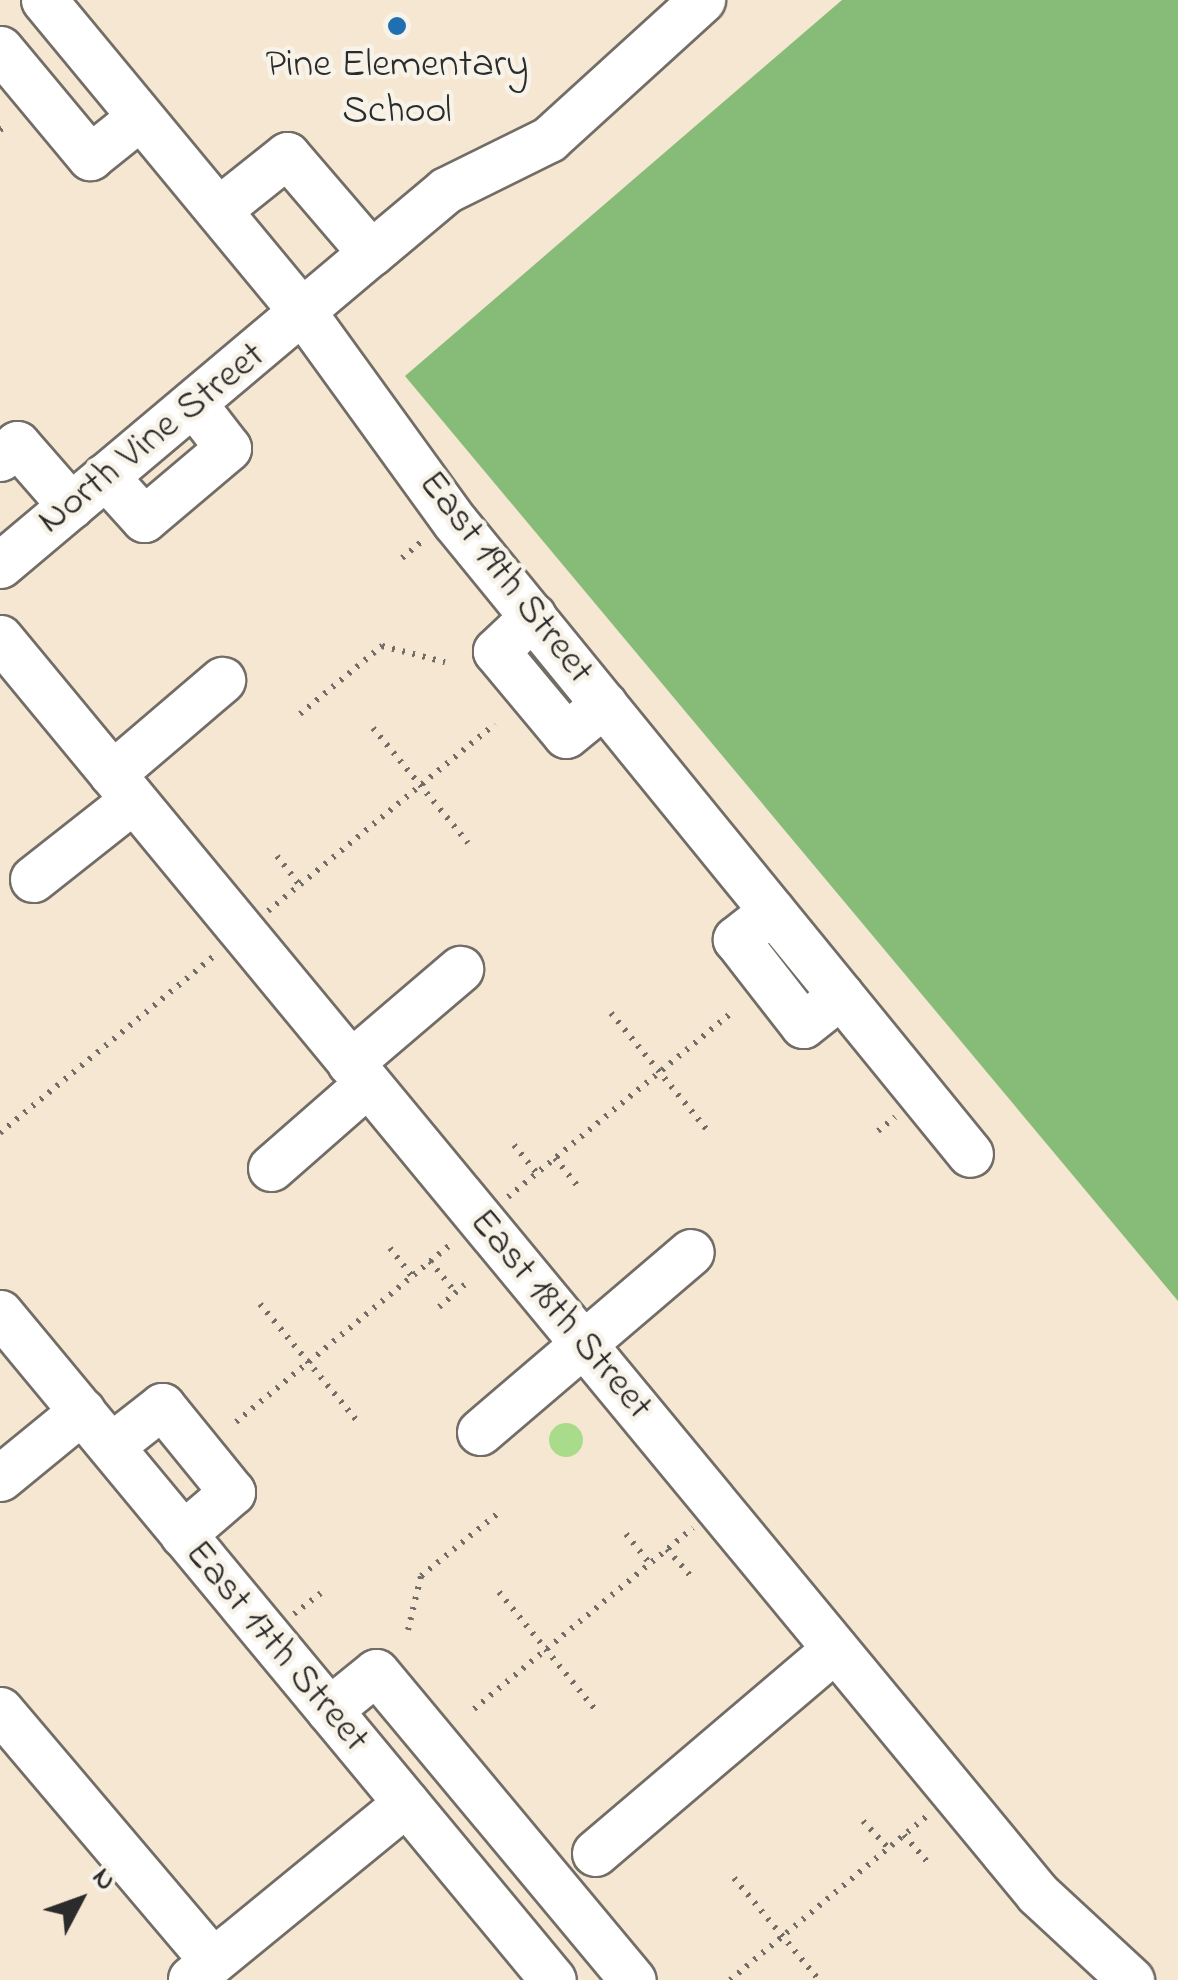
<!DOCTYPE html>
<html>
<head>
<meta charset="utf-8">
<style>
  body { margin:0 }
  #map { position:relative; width:1178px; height:1980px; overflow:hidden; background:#f6e7d3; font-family:"Indie Flower",sans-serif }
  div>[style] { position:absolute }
  .green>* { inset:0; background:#a8dc8b }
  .round { border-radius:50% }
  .forest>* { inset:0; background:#86bc77 }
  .path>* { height:6px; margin-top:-3px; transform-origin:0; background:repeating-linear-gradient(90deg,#726d66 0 2.5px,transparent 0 10.5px) }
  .roads { filter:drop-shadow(2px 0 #726d66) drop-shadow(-2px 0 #726d66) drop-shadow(0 2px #726d66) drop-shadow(0 -2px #726d66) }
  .minor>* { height:45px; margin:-22.5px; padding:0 22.5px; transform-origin:22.5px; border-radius:22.5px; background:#fff }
  .dots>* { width:28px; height:28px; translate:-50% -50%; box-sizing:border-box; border:5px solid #f7f3e8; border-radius:50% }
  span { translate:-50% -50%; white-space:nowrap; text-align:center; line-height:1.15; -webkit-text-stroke:9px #f7f3e8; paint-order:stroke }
  .poi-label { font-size:40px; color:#2b2b2b }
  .street-label { font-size:40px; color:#2b2b2b }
  .north { position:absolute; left:30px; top:1850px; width:100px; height:100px; -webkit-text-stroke:8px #f7f3e8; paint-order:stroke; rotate:49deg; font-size:28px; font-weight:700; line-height:40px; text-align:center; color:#2b2b2b }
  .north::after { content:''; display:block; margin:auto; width:35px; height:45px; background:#2b2b2b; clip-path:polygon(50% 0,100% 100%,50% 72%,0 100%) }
</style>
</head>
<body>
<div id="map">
  <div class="green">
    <div class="round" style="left:549px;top:1423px;width:34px;height:34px"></div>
  </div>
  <div class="forest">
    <div style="clip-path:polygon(842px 0,1178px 0,1178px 1301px,405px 376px)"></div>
  </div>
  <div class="path">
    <div style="left:0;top:130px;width:4px;rotate:-34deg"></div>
    <div style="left:402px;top:558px;width:30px;rotate:-40deg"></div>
    <div style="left:300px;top:714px;width:107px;rotate:-39.7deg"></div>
    <div style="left:382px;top:646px;width:65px;rotate:14.3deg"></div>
    <div style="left:373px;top:728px;width:149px;rotate:50.4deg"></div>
    <div style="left:277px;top:856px;width:37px;rotate:52deg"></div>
    <div style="left:268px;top:911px;width:294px;rotate:-39.5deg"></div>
    <div style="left:611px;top:1013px;width:153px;rotate:50.6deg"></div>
    <div style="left:878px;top:1131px;width:22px;rotate:-39deg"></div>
    <div style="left:0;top:1133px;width:281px;rotate:-39.6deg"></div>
    <div style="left:514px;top:1145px;width:36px;rotate:51deg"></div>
    <div style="left:555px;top:1158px;width:40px;rotate:51deg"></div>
    <div style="left:508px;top:1197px;width:289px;rotate:-39.5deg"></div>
    <div style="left:390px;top:1248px;width:36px;rotate:52deg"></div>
    <div style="left:430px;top:1261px;width:41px;rotate:50.9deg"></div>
    <div style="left:260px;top:1304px;width:152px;rotate:50.3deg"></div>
    <div style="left:439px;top:1307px;width:37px;rotate:-41deg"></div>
    <div style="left:236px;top:1422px;width:281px;rotate:-39.6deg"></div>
    <div style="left:626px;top:1534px;width:38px;rotate:51deg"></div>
    <div style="left:667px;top:1549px;width:41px;rotate:48.9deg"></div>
    <div style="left:499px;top:1592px;width:150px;rotate:50.7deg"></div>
    <div style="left:294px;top:1614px;width:34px;rotate:-38deg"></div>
    <div style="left:408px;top:1630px;width:56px;rotate:-76.5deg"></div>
    <div style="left:421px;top:1576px;width:98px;rotate:-39.2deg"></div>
    <div style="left:474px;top:1709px;width:284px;rotate:-39.6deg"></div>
    <div style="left:863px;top:1821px;width:37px;rotate:47deg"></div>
    <div style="left:904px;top:1835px;width:40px;rotate:49deg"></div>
    <div style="left:734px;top:1878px;width:133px;rotate:50.2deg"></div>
    <div style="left:730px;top:1980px;width:259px;rotate:-39.8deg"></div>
  </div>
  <div class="roads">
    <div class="minor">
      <div style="left:44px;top:0;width:409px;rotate:50.4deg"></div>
      <div style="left:305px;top:315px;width:256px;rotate:54.1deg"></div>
      <div style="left:455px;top:522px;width:815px;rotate:50.82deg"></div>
      <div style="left:0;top:49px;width:141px;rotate:50.2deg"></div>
      <div style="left:90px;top:157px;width:64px;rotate:-38.7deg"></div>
      <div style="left:371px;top:253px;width:98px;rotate:-40deg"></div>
      <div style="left:446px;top:190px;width:115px;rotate:-26.3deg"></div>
      <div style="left:549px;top:139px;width:207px;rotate:-42.3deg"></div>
      <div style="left:0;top:458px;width:22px;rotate:-39deg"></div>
      <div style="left:17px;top:444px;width:82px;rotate:48.9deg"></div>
      <div style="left:105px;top:476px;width:58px;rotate:47.8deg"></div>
      <div style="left:144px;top:519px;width:110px;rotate:-40.2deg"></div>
      <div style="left:228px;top:448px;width:56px;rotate:-127.7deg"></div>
      <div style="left:0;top:565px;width:485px;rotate:-40.1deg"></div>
      <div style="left:371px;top:253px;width:129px;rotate:-130.6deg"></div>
      <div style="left:287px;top:155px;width:88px;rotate:141.4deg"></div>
      <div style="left:533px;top:616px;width:51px;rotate:136.6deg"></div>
      <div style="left:496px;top:651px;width:109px;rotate:50.2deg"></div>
      <div style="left:566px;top:735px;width:49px;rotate:-39.2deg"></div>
      <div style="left:0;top:638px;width:1629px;rotate:50.43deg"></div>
      <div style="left:1038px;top:1894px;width:127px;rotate:42.8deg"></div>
      <div style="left:112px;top:774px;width:145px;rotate:-40.5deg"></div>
      <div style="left:33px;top:879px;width:127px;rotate:-38.3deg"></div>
      <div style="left:772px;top:911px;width:46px;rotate:142.1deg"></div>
      <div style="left:736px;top:939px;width:109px;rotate:52.1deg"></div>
      <div style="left:803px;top:1025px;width:48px;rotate:-38.3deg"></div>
      <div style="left:350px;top:1063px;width:145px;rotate:-40.5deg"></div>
      <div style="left:271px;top:1168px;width:128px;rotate:-41.2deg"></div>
      <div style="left:0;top:1313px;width:866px;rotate:50.34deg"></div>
      <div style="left:480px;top:1432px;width:277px;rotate:-40.5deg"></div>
      <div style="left:111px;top:1446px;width:65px;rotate:-38.1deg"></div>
      <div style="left:162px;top:1406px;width:111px;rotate:50.9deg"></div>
      <div style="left:232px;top:1492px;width:65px;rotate:139.4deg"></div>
      <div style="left:0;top:1478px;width:106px;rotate:-39.3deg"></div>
      <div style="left:0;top:1710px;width:329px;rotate:49.7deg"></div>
      <div style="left:329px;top:1710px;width:60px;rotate:-39deg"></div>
      <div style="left:376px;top:1672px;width:401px;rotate:50.2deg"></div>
      <div style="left:595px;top:1853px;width:315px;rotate:-40.4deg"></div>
      <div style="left:191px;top:1979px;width:278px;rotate:-39.3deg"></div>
    </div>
  </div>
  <div class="dots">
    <div style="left:397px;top:26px;background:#1f6fb2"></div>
  </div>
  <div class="poi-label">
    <span style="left:397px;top:89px">Pine Elementary<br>School</span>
  </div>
  <div class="street-label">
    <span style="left:152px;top:439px;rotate:-39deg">North Vine Street</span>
    <span style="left:505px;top:578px;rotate:52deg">East 19th Street</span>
    <span style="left:560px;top:1315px;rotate:50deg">East 18th Street</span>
    <span style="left:276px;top:1647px;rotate:50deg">East 17th Street</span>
  </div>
  <div class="north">N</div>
</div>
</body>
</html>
